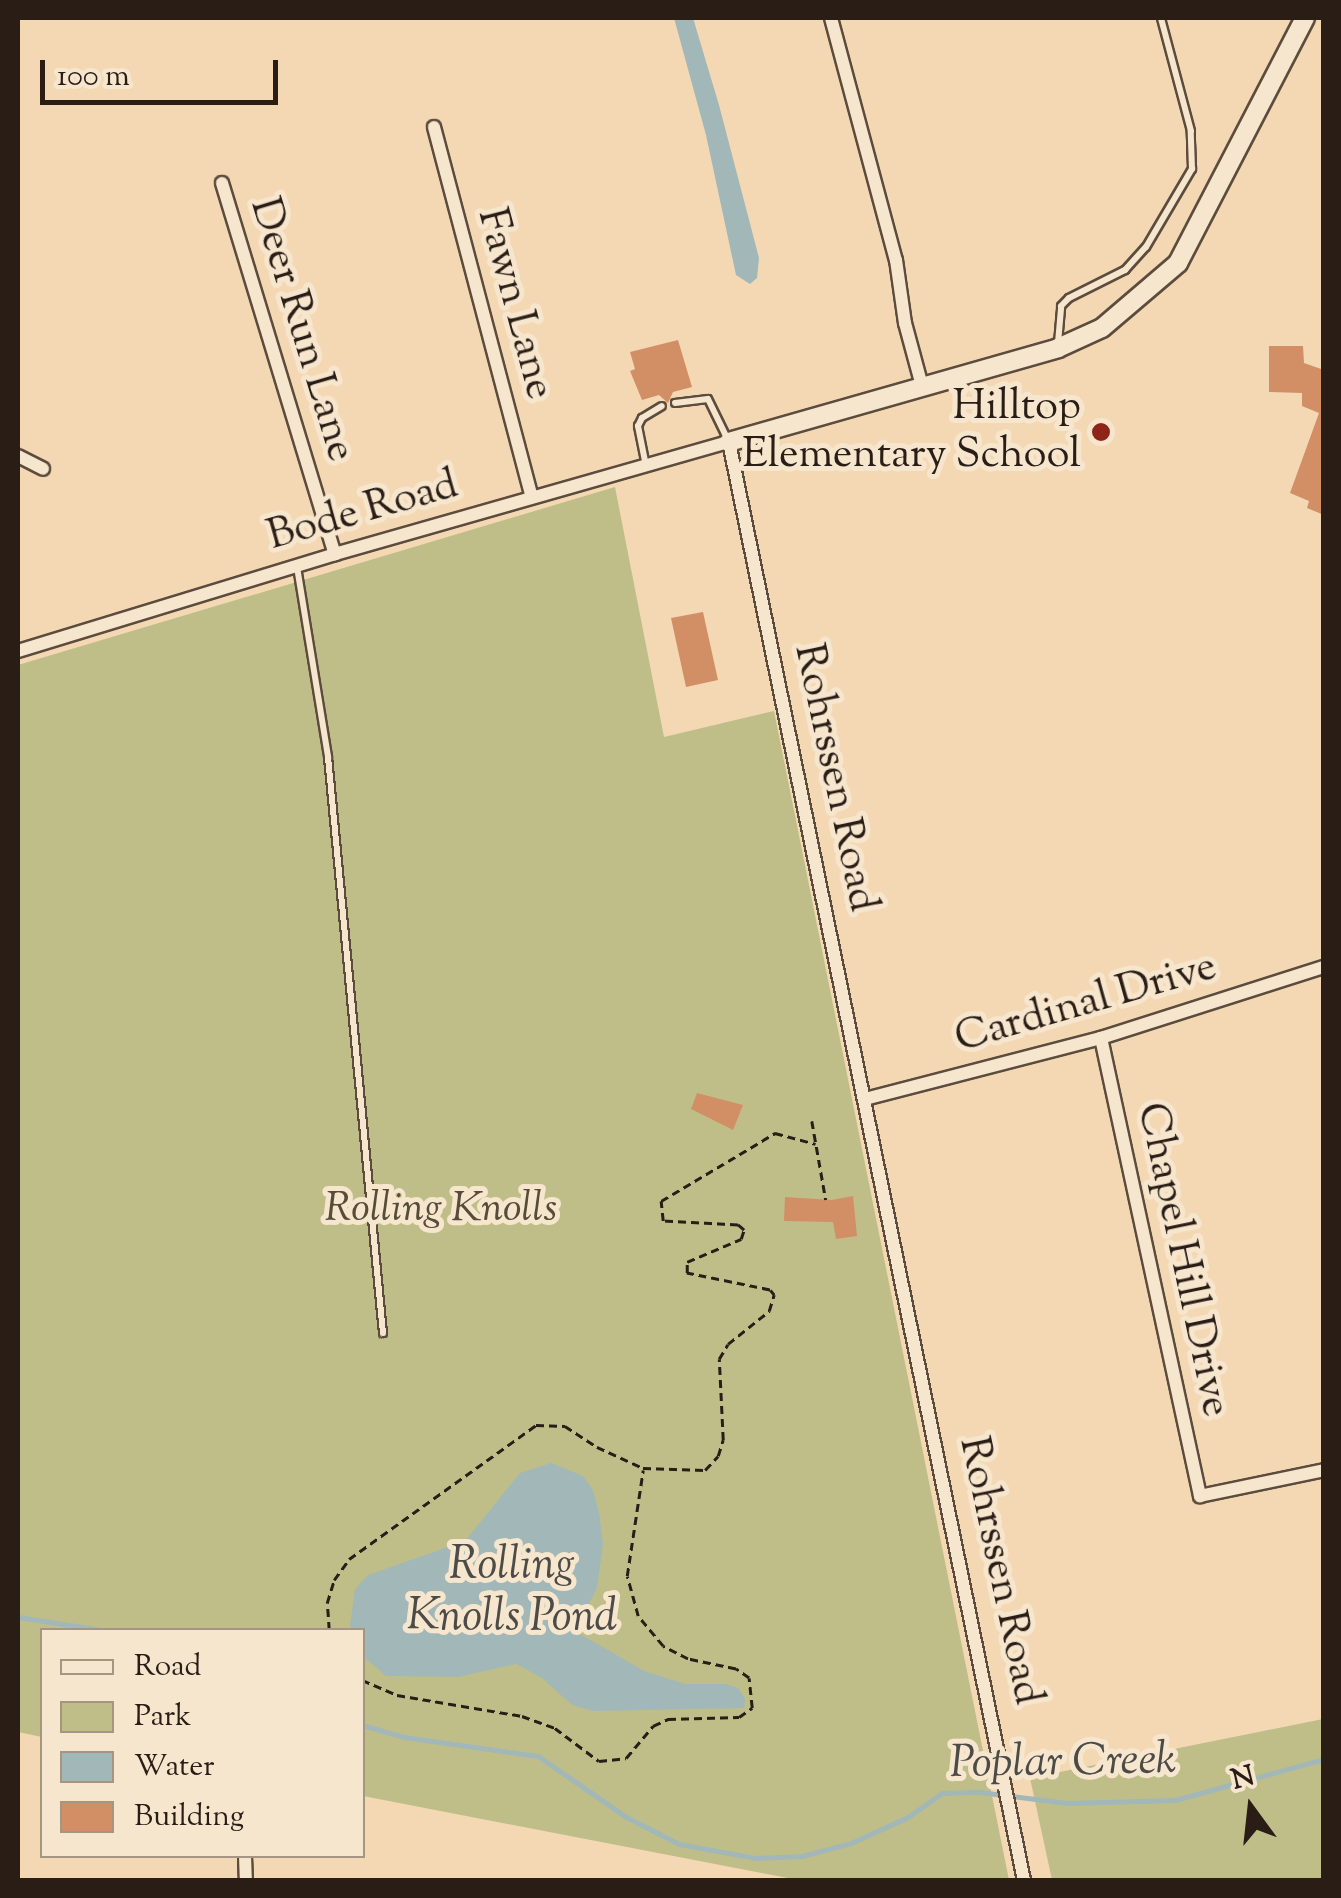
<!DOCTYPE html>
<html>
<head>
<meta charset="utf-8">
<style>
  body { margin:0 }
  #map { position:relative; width:1341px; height:1898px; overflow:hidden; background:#f3d8b3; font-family:"Sorts Mill Goudy",serif }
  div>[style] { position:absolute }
  .green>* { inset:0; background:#bfbe89 }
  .water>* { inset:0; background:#a1b7b8 }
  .stream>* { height:5px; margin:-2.5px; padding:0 2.5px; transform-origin:2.5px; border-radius:2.5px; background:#a1b7b8 }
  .building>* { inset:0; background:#d28f65 }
  .path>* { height:2.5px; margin-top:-1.25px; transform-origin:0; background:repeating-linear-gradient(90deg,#291d16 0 8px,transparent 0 13px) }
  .roads { filter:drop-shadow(2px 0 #5c4c3d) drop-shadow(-2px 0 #5c4c3d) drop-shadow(0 2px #5c4c3d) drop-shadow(0 -2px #5c4c3d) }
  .lane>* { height:6px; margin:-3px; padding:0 3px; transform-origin:3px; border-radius:3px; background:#f7e6ce }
  .street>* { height:12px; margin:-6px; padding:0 6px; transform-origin:6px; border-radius:6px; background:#f7e6ce }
  .secondary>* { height:18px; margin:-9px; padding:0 9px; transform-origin:9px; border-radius:9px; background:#f7e6ce }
  .dots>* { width:28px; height:28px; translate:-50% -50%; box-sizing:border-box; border:5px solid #f7e6ce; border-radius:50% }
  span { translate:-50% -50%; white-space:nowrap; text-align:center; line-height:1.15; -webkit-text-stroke:10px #f7e6ce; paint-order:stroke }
  .street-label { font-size:42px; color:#291d16 }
  .poi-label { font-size:42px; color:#291d16 }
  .right { translate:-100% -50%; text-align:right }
  .park-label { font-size:42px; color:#564d38; font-style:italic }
  .water-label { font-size:45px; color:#4d4b47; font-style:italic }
  .frame { position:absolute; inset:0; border:20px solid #291d16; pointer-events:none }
  .legend { position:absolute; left:40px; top:1628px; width:325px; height:230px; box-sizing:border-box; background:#f7e6ce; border:2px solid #a59684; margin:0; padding:12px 18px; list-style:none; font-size:30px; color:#291d16 }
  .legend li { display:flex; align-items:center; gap:20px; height:50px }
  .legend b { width:50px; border:2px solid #a59684 }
  .north { position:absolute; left:1201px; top:1758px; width:100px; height:100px; -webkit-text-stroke:8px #f7e6ce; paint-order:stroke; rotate:345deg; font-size:28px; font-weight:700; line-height:40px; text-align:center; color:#291d16 }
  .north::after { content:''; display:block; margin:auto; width:35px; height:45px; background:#291d16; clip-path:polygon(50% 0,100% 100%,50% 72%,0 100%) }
  .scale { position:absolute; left:40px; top:60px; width:238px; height:45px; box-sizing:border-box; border:5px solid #291d16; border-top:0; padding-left:12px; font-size:30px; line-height:35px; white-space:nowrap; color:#291d16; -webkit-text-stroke:8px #f7e6ce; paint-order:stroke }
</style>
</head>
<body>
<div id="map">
  <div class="green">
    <div style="clip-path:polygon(615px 487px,664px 737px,774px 711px,1009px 1880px,798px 1880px,363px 1796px,362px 1630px,42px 1630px,42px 1737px,18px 1732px,18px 665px)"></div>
    <div style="clip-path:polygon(1323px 1719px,1323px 1880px,1052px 1880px,1030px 1778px)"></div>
  </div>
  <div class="water">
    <div style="clip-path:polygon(674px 18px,693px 18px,719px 105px,759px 258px,757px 278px,750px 284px,736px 275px,706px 135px)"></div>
    <div style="clip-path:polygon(551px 1463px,583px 1476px,593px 1490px,599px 1513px,603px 1544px,597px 1588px,575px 1631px,644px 1671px,685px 1684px,726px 1684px,738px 1688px,745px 1699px,744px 1708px,593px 1711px,572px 1705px,542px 1678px,516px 1664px,458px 1677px,386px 1676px,364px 1657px,362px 1630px,352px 1630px,350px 1626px,355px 1589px,368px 1575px,465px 1541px,520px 1473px)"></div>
  </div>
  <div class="stream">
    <div style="left:18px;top:1617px;width:84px;rotate:8.9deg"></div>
    <div style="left:362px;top:1725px;width:44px;rotate:15.9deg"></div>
    <div style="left:404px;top:1737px;width:135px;rotate:8.1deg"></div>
    <div style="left:538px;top:1756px;width:107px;rotate:34.7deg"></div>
    <div style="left:626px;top:1817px;width:59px;rotate:27deg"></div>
    <div style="left:679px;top:1844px;width:77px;rotate:10.4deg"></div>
    <div style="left:755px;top:1858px;width:47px;rotate:-2.4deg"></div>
    <div style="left:802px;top:1856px;width:51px;rotate:-14.9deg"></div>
    <div style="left:851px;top:1843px;width:63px;rotate:-24.5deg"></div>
    <div style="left:908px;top:1817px;width:42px;rotate:-35.2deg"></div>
    <div style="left:942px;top:1793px;width:37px;rotate:-2deg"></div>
    <div style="left:979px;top:1792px;width:89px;rotate:7.1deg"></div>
    <div style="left:1067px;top:1803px;width:108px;rotate:-1.6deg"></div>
    <div style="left:1175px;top:1800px;width:155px;rotate:-15.4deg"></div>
  </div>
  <div class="building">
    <div style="clip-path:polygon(678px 340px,692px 387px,673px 392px,668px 403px,659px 395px,642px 400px,630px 371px,635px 369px,630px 352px)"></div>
    <div style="clip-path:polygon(1269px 346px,1303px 346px,1304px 363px,1324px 370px,1324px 515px,1307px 508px,1309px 501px,1290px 493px,1319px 413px,1302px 406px,1302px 393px,1269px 392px)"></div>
    <div style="clip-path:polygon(703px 612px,718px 680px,686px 687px,671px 618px)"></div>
    <div style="clip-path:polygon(697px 1093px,743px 1105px,733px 1130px,691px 1109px)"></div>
    <div style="clip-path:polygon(853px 1196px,857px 1236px,836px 1239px,833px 1222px,784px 1221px,785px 1197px,832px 1200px)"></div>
  </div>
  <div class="path">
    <div style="left:812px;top:1121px;width:80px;rotate:80deg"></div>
    <div style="left:329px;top:1630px;width:27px;rotate:-94deg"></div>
    <div style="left:327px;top:1603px;width:24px;rotate:-73deg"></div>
    <div style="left:334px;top:1580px;width:26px;rotate:-54deg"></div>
    <div style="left:349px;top:1559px;width:230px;rotate:-35.6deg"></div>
    <div style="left:536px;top:1425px;width:29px;rotate:2deg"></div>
    <div style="left:565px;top:1426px;width:38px;rotate:33deg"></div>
    <div style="left:597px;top:1447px;width:51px;rotate:24.5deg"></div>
    <div style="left:643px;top:1468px;width:62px;rotate:1.8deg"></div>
    <div style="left:705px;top:1470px;width:19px;rotate:-47deg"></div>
    <div style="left:718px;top:1456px;width:17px;rotate:-73deg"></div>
    <div style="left:723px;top:1440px;width:81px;rotate:-92.8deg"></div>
    <div style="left:719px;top:1359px;width:17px;rotate:-59deg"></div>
    <div style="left:728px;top:1344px;width:53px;rotate:-38.8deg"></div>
    <div style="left:769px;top:1311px;width:17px;rotate:-73deg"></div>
    <div style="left:774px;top:1295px;width:6px;rotate:-129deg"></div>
    <div style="left:770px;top:1290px;width:85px;rotate:-168.4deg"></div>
    <div style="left:687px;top:1273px;width:11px;rotate:-90deg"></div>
    <div style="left:687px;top:1262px;width:59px;rotate:-23.1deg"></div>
    <div style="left:741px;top:1239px;width:9px;rotate:-72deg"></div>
    <div style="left:744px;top:1230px;width:8px;rotate:-140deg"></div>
    <div style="left:738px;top:1225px;width:75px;rotate:-176.9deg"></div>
    <div style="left:663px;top:1221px;width:20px;rotate:-96deg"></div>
    <div style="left:661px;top:1201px;width:133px;rotate:-30.8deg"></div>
    <div style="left:775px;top:1133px;width:42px;rotate:15deg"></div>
    <div style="left:362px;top:1680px;width:38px;rotate:23deg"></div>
    <div style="left:397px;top:1695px;width:127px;rotate:9.5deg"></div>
    <div style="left:522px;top:1716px;width:35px;rotate:20deg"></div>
    <div style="left:555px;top:1728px;width:55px;rotate:36.9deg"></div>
    <div style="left:599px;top:1761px;width:27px;rotate:-6deg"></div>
    <div style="left:626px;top:1758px;width:42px;rotate:-49.8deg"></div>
    <div style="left:653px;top:1726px;width:17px;rotate:-25deg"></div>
    <div style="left:668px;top:1719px;width:71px;rotate:-1.6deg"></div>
    <div style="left:739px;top:1717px;width:16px;rotate:-35deg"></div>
    <div style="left:752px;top:1708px;width:30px;rotate:-96deg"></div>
    <div style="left:749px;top:1678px;width:16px;rotate:-145deg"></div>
    <div style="left:736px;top:1669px;width:49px;rotate:-168.2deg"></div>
    <div style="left:688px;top:1659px;width:28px;rotate:-153deg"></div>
    <div style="left:663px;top:1646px;width:39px;rotate:-130deg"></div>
    <div style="left:638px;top:1616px;width:41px;rotate:-105.4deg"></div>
    <div style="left:627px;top:1576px;width:107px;rotate:-81.4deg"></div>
  </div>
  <div class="roads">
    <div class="lane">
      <div style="left:1058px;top:343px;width:37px;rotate:-85deg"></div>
      <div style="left:1061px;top:306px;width:11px;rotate:-45deg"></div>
      <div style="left:1069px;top:298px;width:63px;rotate:-26.6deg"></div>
      <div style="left:1125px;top:270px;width:31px;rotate:-48deg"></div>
      <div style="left:1146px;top:247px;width:91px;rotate:-59.5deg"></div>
      <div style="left:1192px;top:169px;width:38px;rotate:-92deg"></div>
      <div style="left:1191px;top:131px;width:117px;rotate:-104.9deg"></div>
      <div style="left:675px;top:403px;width:33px;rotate:-7deg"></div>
      <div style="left:708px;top:399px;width:46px;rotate:64deg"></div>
      <div style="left:646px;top:466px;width:41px;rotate:-101.3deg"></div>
      <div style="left:638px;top:426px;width:9px;rotate:-63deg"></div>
      <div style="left:642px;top:418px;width:23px;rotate:-31deg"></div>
      <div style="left:297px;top:567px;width:193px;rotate:80.7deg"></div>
      <div style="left:328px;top:757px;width:579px;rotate:84.55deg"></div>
    </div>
    <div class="street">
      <div style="left:831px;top:18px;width:251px;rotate:75deg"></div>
      <div style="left:896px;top:260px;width:64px;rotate:81.9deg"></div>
      <div style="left:905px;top:323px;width:65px;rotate:74.9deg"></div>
      <div style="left:434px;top:127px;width:383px;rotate:75.2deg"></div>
      <div style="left:222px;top:183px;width:388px;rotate:73.1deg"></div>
      <div style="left:18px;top:456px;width:28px;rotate:27deg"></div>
      <div style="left:18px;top:651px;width:332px;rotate:-17deg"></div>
      <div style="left:335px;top:554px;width:410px;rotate:-15.9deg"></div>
      <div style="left:729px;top:442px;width:1468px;rotate:78.41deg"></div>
      <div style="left:1101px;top:1038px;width:469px;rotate:77.8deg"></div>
      <div style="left:1200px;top:1496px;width:127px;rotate:-11.8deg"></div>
      <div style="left:865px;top:1099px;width:244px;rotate:-14.5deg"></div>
      <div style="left:1101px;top:1038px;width:234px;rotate:-17.7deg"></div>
      <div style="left:245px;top:1856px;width:24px;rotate:88deg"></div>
    </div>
    <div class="secondary">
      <div style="left:729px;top:442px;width:342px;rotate:-15.9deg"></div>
      <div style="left:1058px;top:348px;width:48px;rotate:-24.4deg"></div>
      <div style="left:1102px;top:328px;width:100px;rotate:-40.5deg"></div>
      <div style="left:1178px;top:263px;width:276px;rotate:-62.6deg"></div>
    </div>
  </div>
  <div class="dots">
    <div style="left:1101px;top:432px;background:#8f2418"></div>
  </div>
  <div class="street-label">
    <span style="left:514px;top:304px;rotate:75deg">Fawn Lane</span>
    <span style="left:301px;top:330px;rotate:73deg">Deer Run Lane</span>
    <span style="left:363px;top:512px;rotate:-16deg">Bode Road</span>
    <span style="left:834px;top:778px;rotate:78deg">Rohrssen Road</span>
    <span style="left:1086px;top:1004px;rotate:-16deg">Cardinal Drive</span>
    <span style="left:1182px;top:1260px;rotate:78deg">Chapel Hill Drive</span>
    <span style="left:999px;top:1571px;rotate:78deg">Rohrssen Road</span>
  </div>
  <div class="poi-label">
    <span class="right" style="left:1081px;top:432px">Hilltop<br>Elementary School</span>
  </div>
  <div class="park-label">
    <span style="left:441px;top:1210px">Rolling Knolls</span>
  </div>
  <div class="water-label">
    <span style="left:512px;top:1593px">Rolling<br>Knolls Pond</span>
    <span style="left:1063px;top:1764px;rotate:-1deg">Poplar Creek</span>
  </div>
  <div class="frame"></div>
  <ul class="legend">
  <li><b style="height:12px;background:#f7e6ce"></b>Road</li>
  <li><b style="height:28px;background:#bfbe89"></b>Park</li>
  <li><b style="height:28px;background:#a1b7b8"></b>Water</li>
  <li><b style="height:28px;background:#d28f65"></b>Building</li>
  </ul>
  <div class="north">N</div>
  <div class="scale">100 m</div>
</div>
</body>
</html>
